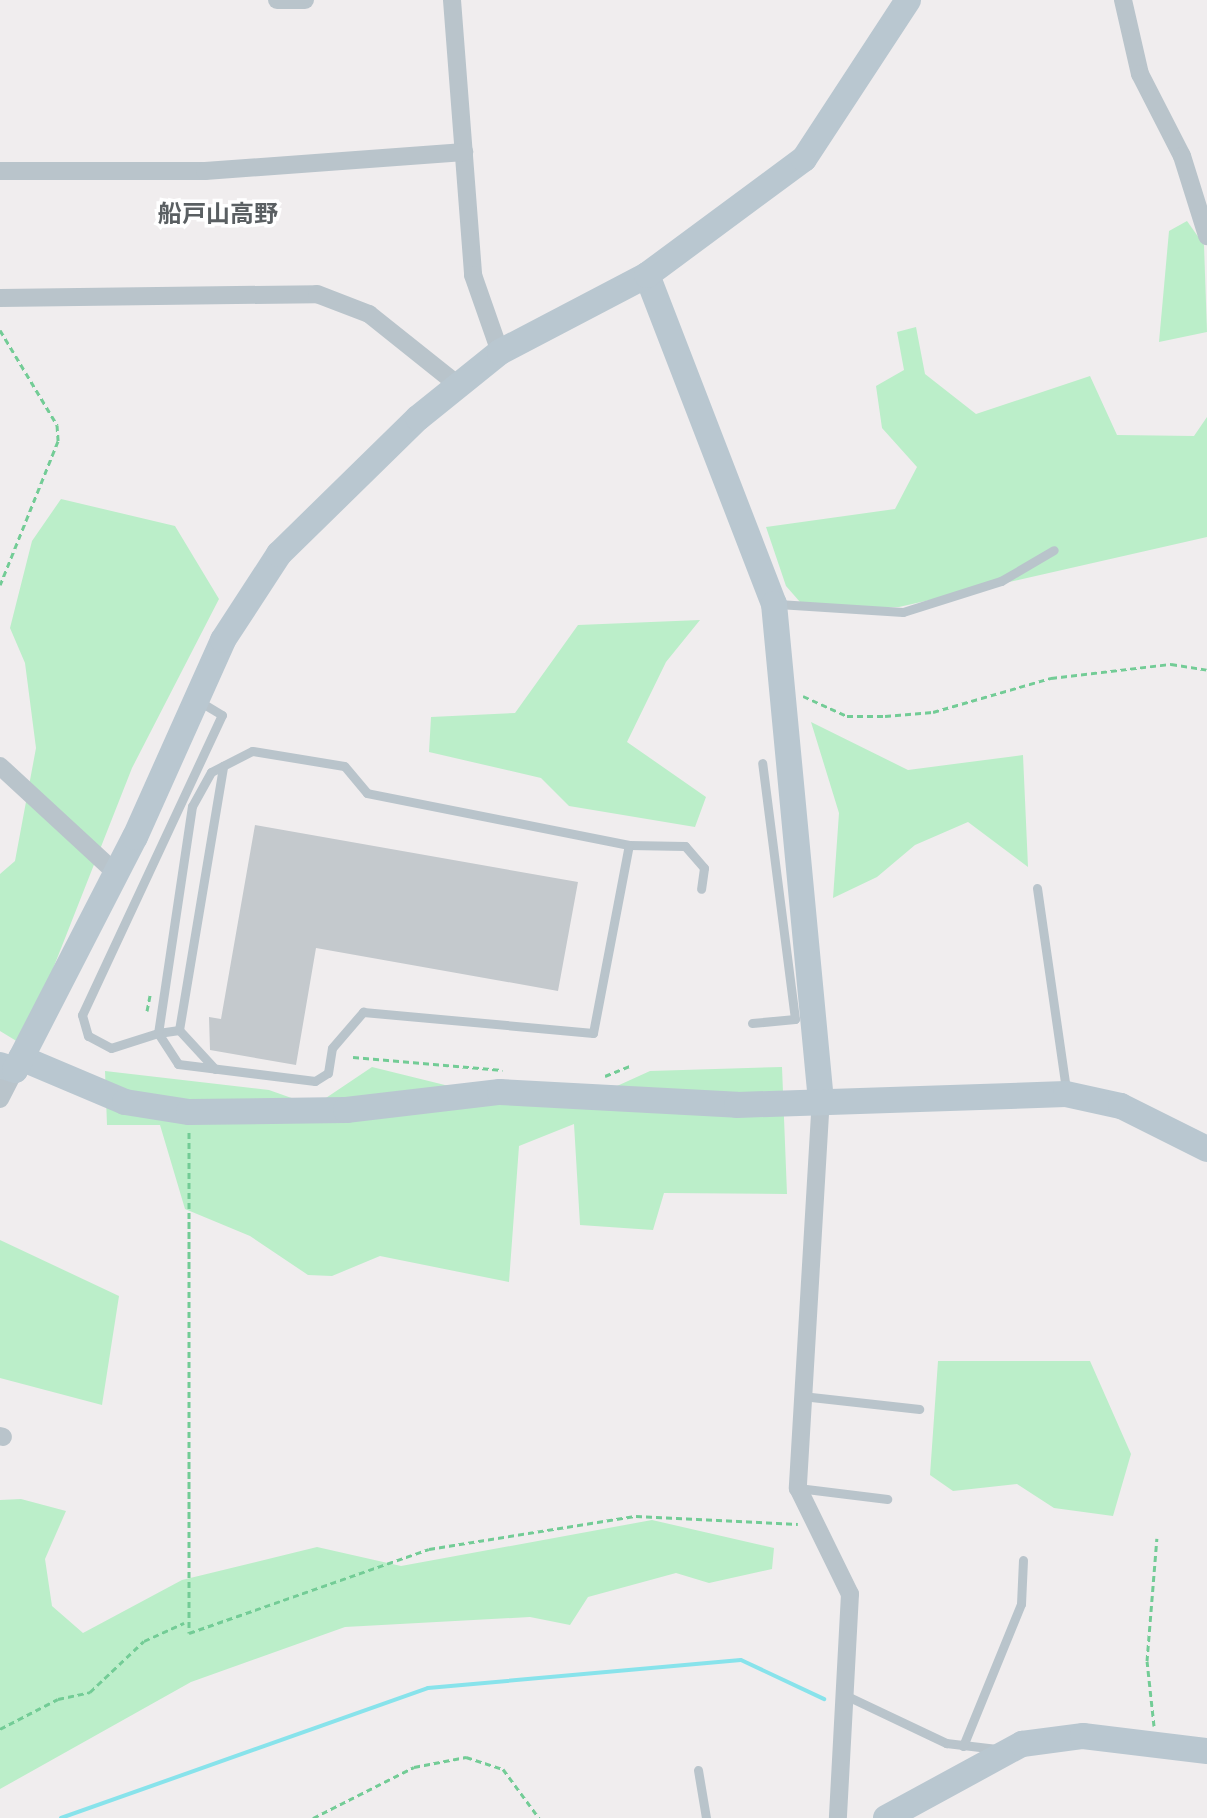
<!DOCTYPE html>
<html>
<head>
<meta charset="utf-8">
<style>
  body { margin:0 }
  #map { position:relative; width:1207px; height:1818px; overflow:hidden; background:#f0edee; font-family:Mulish,"Noto Sans JP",sans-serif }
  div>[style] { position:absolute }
  .green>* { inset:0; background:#bbeec9 }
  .stream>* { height:4px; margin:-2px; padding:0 2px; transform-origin:2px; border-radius:2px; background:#88e3eb }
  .building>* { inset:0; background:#c4c9cd }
  .path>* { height:3px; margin-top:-1.5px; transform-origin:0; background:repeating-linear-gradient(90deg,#73cc96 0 6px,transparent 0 10px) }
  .lane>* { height:9px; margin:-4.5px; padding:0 4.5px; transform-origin:4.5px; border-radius:4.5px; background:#b9c4cb }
  .street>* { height:18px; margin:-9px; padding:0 9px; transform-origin:9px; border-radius:9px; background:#b9c4cb }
  .secondary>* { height:26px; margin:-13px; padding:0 13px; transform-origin:13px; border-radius:13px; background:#b9c7d0 }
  span { translate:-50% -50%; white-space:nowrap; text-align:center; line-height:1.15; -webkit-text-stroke:7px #fff; paint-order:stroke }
  .neighbourhood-label { font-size:24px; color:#5a5f62; font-weight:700 }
</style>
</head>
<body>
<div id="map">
  <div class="green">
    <div style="clip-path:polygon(1187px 221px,1204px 245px,1207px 332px,1159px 342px,1169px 231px)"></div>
    <div style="clip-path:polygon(916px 327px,925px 374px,976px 414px,1090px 376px,1117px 435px,1194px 436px,1207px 417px,1207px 537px,899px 607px,807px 610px,786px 586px,766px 527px,895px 509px,917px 467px,882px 428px,876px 386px,904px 370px,897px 332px)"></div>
    <div style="clip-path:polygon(61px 499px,175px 526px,219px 599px,132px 768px,23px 1045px,0 1031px,0 874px,15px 861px,36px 748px,25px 663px,10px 628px,32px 541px)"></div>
    <div style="clip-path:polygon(700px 620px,666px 662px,627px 742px,706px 797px,695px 827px,569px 806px,541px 778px,429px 752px,431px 717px,515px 713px,578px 625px)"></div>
    <div style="clip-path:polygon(811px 722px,908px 770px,1023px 755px,1028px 867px,968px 822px,915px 845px,877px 877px,833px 898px,839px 813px)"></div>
    <div style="clip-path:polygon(372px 1067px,453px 1087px,606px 1091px,650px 1071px,782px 1067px,787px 1194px,664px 1193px,653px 1230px,580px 1225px,574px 1124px,519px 1146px,509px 1282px,380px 1256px,332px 1276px,308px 1275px,250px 1236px,185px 1209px,160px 1125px,107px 1125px,105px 1071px,269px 1090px,314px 1106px)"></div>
    <div style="clip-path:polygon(0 1240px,119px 1296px,102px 1405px,0 1378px)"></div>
    <div style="clip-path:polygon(938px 1361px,1090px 1361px,1131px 1454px,1113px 1516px,1054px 1508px,1017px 1484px,953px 1491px,930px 1475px)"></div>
    <div style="clip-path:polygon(21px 1499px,66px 1511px,45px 1559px,52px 1606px,83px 1633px,182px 1580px,317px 1547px,401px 1566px,652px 1520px,774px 1548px,772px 1569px,709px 1583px,676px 1573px,588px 1597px,570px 1625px,530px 1617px,345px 1627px,191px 1682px,0 1789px,0 1500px)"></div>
  </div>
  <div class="stream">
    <div style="left:61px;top:1818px;width:389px;rotate:-19.5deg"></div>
    <div style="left:428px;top:1688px;width:314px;rotate:-5.1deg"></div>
    <div style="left:741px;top:1660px;width:92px;rotate:25.2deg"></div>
  </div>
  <div class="building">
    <div style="clip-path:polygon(255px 825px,578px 882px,558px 991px,316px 948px,296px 1065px,210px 1050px,209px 1017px,221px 1019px)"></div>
  </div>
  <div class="path">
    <div style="left:0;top:330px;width:111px;rotate:59deg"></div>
    <div style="left:57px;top:425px;width:16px;rotate:86deg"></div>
    <div style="left:58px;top:441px;width:155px;rotate:111.9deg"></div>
    <div style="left:803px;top:696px;width:48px;rotate:24.4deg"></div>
    <div style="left:847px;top:716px;width:38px"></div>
    <div style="left:885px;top:716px;width:48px;rotate:-4.8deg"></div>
    <div style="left:933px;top:712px;width:123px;rotate:-16.1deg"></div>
    <div style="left:1051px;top:678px;width:121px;rotate:-6.7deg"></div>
    <div style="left:1171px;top:664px;width:36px;rotate:9deg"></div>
    <div style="left:147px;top:1011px;width:16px;rotate:-79deg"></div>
    <div style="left:353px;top:1057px;width:150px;rotate:5deg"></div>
    <div style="left:605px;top:1076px;width:27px;rotate:-22deg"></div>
    <div style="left:189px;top:1132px;width:501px;rotate:90deg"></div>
    <div style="left:189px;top:1633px;width:254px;rotate:-19.3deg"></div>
    <div style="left:429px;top:1549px;width:210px;rotate:-9.1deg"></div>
    <div style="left:636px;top:1516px;width:162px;rotate:2.8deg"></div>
    <div style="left:1154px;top:1726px;width:65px;rotate:-96.1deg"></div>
    <div style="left:1147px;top:1661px;width:123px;rotate:-85.4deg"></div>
    <div style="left:0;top:1729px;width:65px;rotate:-27.3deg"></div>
    <div style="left:58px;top:1699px;width:33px;rotate:-12deg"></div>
    <div style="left:90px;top:1692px;width:74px;rotate:-43.4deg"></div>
    <div style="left:144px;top:1641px;width:44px;rotate:-24.2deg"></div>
    <div style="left:313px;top:1818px;width:113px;rotate:-26.8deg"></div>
    <div style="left:414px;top:1767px;width:53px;rotate:-10.9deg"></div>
    <div style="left:466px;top:1757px;width:39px;rotate:18deg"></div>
    <div style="left:503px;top:1769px;width:61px;rotate:53.7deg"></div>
  </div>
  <div class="lane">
    <div style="left:778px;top:604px;width:125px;rotate:3.7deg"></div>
    <div style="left:903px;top:612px;width:103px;rotate:-17.6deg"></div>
    <div style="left:1001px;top:581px;width:61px;rotate:-30.3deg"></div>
    <div style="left:629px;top:845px;width:56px;rotate:1deg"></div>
    <div style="left:685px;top:846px;width:29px;rotate:49deg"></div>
    <div style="left:704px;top:868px;width:21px;rotate:98deg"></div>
    <div style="left:1037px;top:888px;width:204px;rotate:81.8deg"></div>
    <div style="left:752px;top:1023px;width:43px;rotate:-5.3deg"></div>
    <div style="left:795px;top:1019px;width:258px;rotate:-97.3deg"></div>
    <div style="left:179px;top:1030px;width:21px;rotate:172deg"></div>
    <div style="left:158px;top:1033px;width:37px;rotate:57deg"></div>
    <div style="left:178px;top:1064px;width:138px;rotate:7.1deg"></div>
    <div style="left:315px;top:1081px;width:15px;rotate:-32deg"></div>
    <div style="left:328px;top:1073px;width:25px;rotate:-81deg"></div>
    <div style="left:332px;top:1048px;width:48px;rotate:-49.3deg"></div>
    <div style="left:363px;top:1012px;width:231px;rotate:5.2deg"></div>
    <div style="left:593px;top:1033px;width:191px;rotate:-79.2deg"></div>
    <div style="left:629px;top:845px;width:267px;rotate:-168.8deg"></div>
    <div style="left:367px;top:793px;width:35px;rotate:-130deg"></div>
    <div style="left:344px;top:766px;width:93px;rotate:-170.7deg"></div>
    <div style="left:252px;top:751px;width:46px;rotate:152.9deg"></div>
    <div style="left:211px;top:772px;width:39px;rotate:119deg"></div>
    <div style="left:192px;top:806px;width:230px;rotate:98.5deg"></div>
    <div style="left:158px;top:1033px;width:49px;rotate:162.3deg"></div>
    <div style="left:111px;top:1048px;width:26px;rotate:-152deg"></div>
    <div style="left:88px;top:1036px;width:22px;rotate:-106deg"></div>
    <div style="left:82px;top:1015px;width:331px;rotate:-65deg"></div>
    <div style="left:222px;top:715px;width:26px;rotate:-149deg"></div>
    <div style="left:215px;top:1069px;width:53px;rotate:-132.7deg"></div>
    <div style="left:179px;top:1030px;width:268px;rotate:-80.5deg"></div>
    <div style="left:802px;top:1396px;width:118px;rotate:6.3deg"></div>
    <div style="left:798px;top:1488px;width:90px;rotate:7deg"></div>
    <div style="left:847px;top:1696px;width:110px;rotate:25.4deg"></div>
    <div style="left:946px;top:1743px;width:51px;rotate:6.7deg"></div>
    <div style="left:963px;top:1746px;width:153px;rotate:-67.8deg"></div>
    <div style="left:1021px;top:1604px;width:44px;rotate:-87.4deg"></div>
    <div style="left:698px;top:1770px;width:49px;rotate:80.5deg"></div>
  </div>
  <div class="street">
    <div style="left:277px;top:0;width:28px"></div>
    <div style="left:452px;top:0;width:276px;rotate:85.6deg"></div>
    <div style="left:473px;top:275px;width:82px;rotate:70.7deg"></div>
    <div style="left:1123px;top:0;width:76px;rotate:77.1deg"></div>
    <div style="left:1140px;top:74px;width:92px;rotate:62.9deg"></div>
    <div style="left:1182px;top:156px;width:84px;rotate:72.6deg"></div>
    <div style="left:0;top:171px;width:205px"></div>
    <div style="left:205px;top:171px;width:260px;rotate:-4.2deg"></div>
    <div style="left:0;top:298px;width:317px;rotate:-0.7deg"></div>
    <div style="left:317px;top:294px;width:56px;rotate:21deg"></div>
    <div style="left:369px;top:314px;width:114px;rotate:38.6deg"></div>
    <div style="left:0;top:766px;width:159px;rotate:42.7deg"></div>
    <div style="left:821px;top:1097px;width:392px;rotate:93.4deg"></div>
    <div style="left:798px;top:1488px;width:118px;rotate:63.9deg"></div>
    <div style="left:850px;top:1594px;width:224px;rotate:93.1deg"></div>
    <div style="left:0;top:1099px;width:33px;rotate:-63deg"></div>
    <div style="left:0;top:1436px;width:3px;rotate:18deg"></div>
  </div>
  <div class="secondary">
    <div style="left:647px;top:275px;width:353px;rotate:68.9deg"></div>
    <div style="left:774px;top:604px;width:495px;rotate:84.6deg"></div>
    <div style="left:21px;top:1058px;width:113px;rotate:22.9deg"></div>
    <div style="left:125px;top:1102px;width:65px;rotate:8.9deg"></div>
    <div style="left:189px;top:1112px;width:157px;rotate:-0.7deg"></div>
    <div style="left:346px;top:1110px;width:155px;rotate:-6.7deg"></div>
    <div style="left:500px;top:1092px;width:237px;rotate:3.1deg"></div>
    <div style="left:737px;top:1105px;width:329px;rotate:-1.9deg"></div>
    <div style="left:1066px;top:1094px;width:56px;rotate:12.3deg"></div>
    <div style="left:1121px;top:1106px;width:96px;rotate:26.6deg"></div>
    <div style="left:0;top:1065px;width:16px;rotate:18deg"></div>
    <div style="left:15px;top:1070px;width:262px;rotate:-62.8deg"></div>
    <div style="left:135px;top:837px;width:216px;rotate:-65.9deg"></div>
    <div style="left:223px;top:640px;width:103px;rotate:-56.9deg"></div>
    <div style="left:279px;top:554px;width:194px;rotate:-44.4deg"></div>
    <div style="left:418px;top:418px;width:105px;rotate:-38.8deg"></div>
    <div style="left:500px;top:352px;width:166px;rotate:-27.6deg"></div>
    <div style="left:647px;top:275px;width:195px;rotate:-36.5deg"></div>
    <div style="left:804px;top:159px;width:190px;rotate:-56.8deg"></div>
    <div style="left:886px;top:1818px;width:155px;rotate:-28.6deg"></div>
    <div style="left:1022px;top:1744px;width:62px;rotate:-7.5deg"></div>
    <div style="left:1083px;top:1736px;width:125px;rotate:6.9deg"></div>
  </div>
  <div class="neighbourhood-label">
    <span style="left:218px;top:214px">船戸山高野</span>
  </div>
</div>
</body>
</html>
